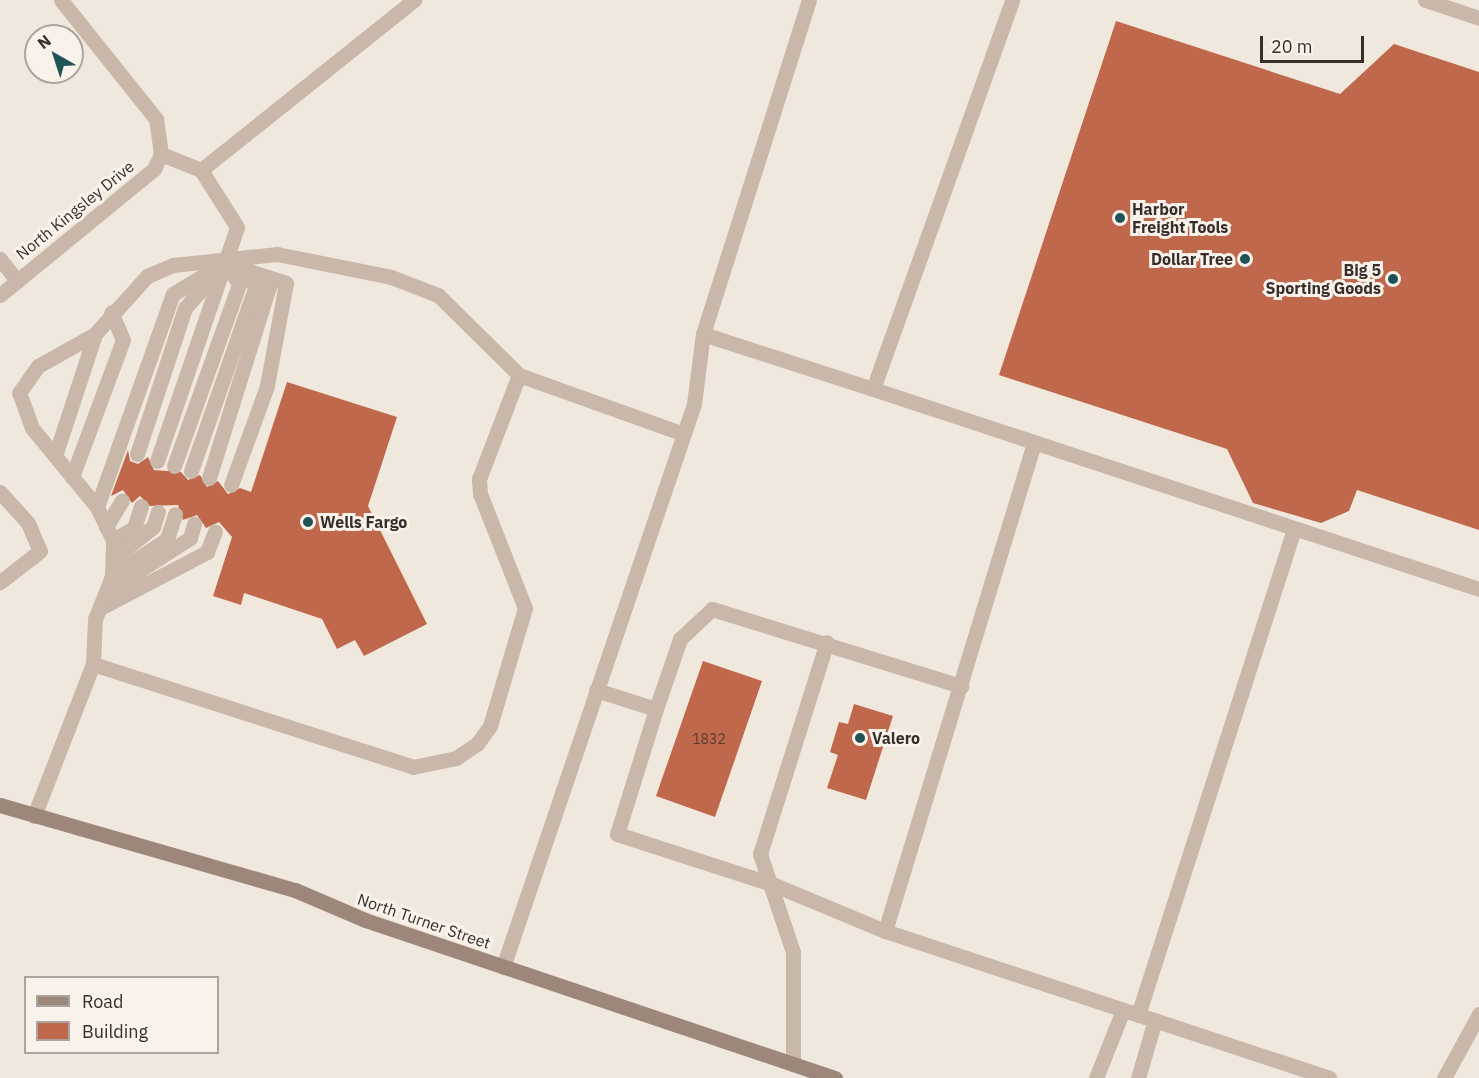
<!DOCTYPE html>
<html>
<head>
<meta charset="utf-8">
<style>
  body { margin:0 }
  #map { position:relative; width:1479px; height:1078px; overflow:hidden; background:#f1e8dd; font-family:"IBM Plex Sans",sans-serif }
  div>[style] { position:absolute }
  .building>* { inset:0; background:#c0684c }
  .service>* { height:15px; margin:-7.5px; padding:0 7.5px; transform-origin:7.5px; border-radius:7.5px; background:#c9b8aa }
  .minor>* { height:15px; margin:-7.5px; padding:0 7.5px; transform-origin:7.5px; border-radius:7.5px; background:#c9b8aa }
  .secondary>* { height:15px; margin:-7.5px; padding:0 7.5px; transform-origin:7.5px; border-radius:7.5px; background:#9d877b }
  .dots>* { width:16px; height:16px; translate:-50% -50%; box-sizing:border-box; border:3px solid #f9f2ea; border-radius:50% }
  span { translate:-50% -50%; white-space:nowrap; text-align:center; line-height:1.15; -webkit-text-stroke:6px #f9f2ea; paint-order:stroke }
  .number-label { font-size:14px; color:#593c32 }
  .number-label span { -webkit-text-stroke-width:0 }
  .poi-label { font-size:16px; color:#372d29; font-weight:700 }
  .left { translate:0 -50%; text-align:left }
  .right { translate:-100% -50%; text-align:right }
  .street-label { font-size:16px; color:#372d29 }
  .legend { position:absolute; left:24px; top:976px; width:195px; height:78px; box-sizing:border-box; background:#f9f2ea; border:2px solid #aba39d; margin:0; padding:8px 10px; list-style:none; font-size:18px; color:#372d29 }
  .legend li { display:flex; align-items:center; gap:12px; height:30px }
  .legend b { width:30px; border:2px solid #aba39d }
  .north { position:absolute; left:24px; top:24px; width:60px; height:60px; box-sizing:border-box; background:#f9f2ea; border:2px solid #aba39d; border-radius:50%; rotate:321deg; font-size:16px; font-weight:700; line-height:24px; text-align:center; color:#372d29 }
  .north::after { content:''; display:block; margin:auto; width:21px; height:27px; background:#205356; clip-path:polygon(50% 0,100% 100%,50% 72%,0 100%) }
  .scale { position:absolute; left:1260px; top:36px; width:104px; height:27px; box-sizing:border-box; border:3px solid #372d29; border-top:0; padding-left:8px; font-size:18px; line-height:21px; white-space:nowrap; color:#372d29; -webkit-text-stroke:4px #f9f2ea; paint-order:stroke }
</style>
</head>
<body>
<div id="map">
  <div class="building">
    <div style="clip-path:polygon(1116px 21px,1340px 94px,1394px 44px,1479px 72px,1479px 530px,1357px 490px,1349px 511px,1321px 523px,1253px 503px,1227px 449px,999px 375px)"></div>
    <div style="clip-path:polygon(287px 382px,397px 417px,368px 506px,427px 624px,364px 656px,355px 640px,337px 649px,322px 619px,244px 593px,241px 605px,213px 596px,232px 537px,219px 522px,206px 528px,197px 515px,183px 520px,178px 505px,150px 506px,140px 496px,132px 503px,123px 490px,111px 496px,128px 450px,130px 461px,138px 464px,148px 457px,154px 470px,181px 472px,188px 480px,200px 475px,207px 487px,218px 481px,228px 494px,240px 488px,251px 492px)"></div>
    <div style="clip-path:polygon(703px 661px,762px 681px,715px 817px,656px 796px)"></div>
    <div style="clip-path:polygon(854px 704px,893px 716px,866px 800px,827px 788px,838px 755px,830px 752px,839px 722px,848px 724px)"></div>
  </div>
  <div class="service">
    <div style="left:1425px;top:0;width:57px;rotate:18.4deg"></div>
    <div style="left:201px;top:170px;width:273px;rotate:-38.6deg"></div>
    <div style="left:0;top:259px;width:28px;rotate:52deg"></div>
    <div style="left:228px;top:264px;width:61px;rotate:18.1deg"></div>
    <div style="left:286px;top:283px;width:105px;rotate:100.5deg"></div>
    <div style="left:267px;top:386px;width:105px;rotate:110deg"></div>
    <div style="left:703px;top:334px;width:179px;rotate:17.9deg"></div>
    <div style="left:873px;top:389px;width:413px;rotate:-70.3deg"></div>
    <div style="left:873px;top:389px;width:638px;rotate:18.26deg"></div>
    <div style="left:1034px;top:443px;width:510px;rotate:106.98deg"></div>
    <div style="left:885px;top:931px;width:468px;rotate:18.3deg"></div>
    <div style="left:137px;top:454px;width:154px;rotate:-71.8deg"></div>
    <div style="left:185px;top:308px;width:45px;rotate:-48.6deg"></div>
    <div style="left:55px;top:456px;width:128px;rotate:-71.8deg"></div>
    <div style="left:157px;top:461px;width:247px;rotate:-71.1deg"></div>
    <div style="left:237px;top:227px;width:67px;rotate:-122.3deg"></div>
    <div style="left:201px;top:170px;width:43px;rotate:-158.2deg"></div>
    <div style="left:174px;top:466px;width:193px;rotate:-70.3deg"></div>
    <div style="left:239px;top:284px;width:17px;rotate:-123deg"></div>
    <div style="left:191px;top:471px;width:197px;rotate:-70.7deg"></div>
    <div style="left:256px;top:285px;width:14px;rotate:-146deg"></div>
    <div style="left:72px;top:477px;width:146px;rotate:-69.6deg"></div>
    <div style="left:123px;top:340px;width:30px;rotate:-113deg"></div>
    <div style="left:209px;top:478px;width:200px;rotate:-72.6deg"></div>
    <div style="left:269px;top:287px;width:17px;rotate:-149deg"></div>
    <div style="left:0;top:492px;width:42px;rotate:47.9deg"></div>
    <div style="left:28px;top:523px;width:30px;rotate:67deg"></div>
    <div style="left:40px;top:551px;width:51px;rotate:142.2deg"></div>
    <div style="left:97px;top:507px;width:226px;rotate:-70.4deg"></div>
    <div style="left:173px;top:294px;width:57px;rotate:-31.5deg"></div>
    <div style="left:106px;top:527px;width:31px;rotate:-59deg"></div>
    <div style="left:113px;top:540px;width:24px;rotate:-30deg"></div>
    <div style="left:134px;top:528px;width:23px;rotate:-72deg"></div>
    <div style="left:113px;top:559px;width:51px;rotate:-38.7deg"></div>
    <div style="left:153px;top:527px;width:16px;rotate:-72deg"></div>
    <div style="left:112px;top:576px;width:66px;rotate:-33.9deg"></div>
    <div style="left:167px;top:539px;width:26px;rotate:-72deg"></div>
    <div style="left:106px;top:592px;width:100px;rotate:-32.7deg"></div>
    <div style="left:190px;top:538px;width:15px;rotate:-74deg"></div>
    <div style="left:100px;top:608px;width:121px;rotate:-27.6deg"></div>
    <div style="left:207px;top:552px;width:22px;rotate:-69deg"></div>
    <div style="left:93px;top:664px;width:336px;rotate:17.8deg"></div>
    <div style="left:413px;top:767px;width:44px;rotate:-11.8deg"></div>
    <div style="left:456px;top:758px;width:25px;rotate:-34deg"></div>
    <div style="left:477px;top:744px;width:22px;rotate:-54deg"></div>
    <div style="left:490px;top:726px;width:123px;rotate:-73.5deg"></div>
    <div style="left:525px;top:608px;width:123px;rotate:-111.5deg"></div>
    <div style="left:480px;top:494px;width:15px;rotate:-94deg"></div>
    <div style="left:479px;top:479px;width:111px;rotate:-69deg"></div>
    <div style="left:596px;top:690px;width:63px;rotate:17.6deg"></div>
    <div style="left:656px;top:709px;width:74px;rotate:-71.1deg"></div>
    <div style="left:680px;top:639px;width:44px;rotate:-43.2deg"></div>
    <div style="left:712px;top:609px;width:261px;rotate:17.2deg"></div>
    <div style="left:656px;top:709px;width:131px;rotate:107.3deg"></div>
    <div style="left:617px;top:834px;width:163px;rotate:17.9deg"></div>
    <div style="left:772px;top:884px;width:122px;rotate:22.6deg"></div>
    <div style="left:34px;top:816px;width:163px;rotate:-68.8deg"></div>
    <div style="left:93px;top:664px;width:45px;rotate:-87.5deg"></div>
    <div style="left:95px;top:619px;width:46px;rotate:-68.4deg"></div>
    <div style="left:112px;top:576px;width:36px;rotate:-88deg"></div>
    <div style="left:113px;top:540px;width:37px;rotate:-116deg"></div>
    <div style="left:97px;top:507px;width:102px;rotate:-129.4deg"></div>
    <div style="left:32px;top:428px;width:37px;rotate:-110deg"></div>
    <div style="left:19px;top:393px;width:33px;rotate:-55deg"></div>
    <div style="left:38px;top:366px;width:65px;rotate:-29.3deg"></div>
    <div style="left:95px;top:334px;width:78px;rotate:-48.1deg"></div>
    <div style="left:147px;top:276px;width:28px;rotate:-23deg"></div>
    <div style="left:173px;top:265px;width:105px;rotate:-6deg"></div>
    <div style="left:277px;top:254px;width:116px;rotate:11.4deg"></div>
    <div style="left:391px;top:277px;width:50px;rotate:21deg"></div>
    <div style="left:438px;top:295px;width:114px;rotate:44.6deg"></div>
    <div style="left:519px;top:375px;width:175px;rotate:19.7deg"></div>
    <div style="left:503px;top:967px;width:595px;rotate:-71.26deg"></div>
    <div style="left:694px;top:404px;width:71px;rotate:-82.7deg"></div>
    <div style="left:703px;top:334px;width:350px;rotate:-72.4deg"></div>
    <div style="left:1138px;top:1015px;width:510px;rotate:-72.2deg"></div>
    <div style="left:793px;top:1064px;width:112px;rotate:-90deg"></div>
    <div style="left:793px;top:952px;width:103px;rotate:-108.6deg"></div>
    <div style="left:760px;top:854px;width:222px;rotate:-72.5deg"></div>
    <div style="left:1096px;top:1078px;width:73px;rotate:-68.3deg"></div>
    <div style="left:1138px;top:1078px;width:60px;rotate:-73.7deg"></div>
    <div style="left:1444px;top:1078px;width:73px;rotate:-61.3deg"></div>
  </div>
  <div class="minor">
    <div style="left:0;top:295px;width:199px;rotate:-39.3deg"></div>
    <div style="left:154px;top:169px;width:17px;rotate:-65deg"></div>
    <div style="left:161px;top:154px;width:35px;rotate:-98deg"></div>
    <div style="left:156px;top:119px;width:152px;rotate:-128.6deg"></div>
  </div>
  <div class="secondary">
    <div style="left:0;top:805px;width:307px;rotate:16.1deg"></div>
    <div style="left:295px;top:890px;width:76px;rotate:23.2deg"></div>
    <div style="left:365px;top:920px;width:496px;rotate:18.6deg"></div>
  </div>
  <div class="dots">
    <div style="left:1120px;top:218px;background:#205356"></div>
    <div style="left:1245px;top:259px;background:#205356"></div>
    <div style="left:1393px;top:279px;background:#205356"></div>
    <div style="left:308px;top:522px;background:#205356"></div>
    <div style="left:860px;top:738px;background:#205356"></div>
  </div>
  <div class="number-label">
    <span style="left:709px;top:739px">1832</span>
  </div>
  <div class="poi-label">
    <span class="left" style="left:1132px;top:218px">Harbor<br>Freight Tools</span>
    <span class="right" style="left:1233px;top:259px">Dollar Tree</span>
    <span class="right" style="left:1381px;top:279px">Big 5<br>Sporting Goods</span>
    <span class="left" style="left:320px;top:522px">Wells Fargo</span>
    <span class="left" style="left:872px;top:738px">Valero</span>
  </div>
  <div class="street-label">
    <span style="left:75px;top:210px;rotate:-39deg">North Kingsley Drive</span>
    <span style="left:424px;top:921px;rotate:19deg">North Turner Street</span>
  </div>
  <ul class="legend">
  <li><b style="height:8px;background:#9d877b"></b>Road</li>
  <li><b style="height:16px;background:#c0684c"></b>Building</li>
  </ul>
  <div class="north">N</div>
  <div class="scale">20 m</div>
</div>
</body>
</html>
